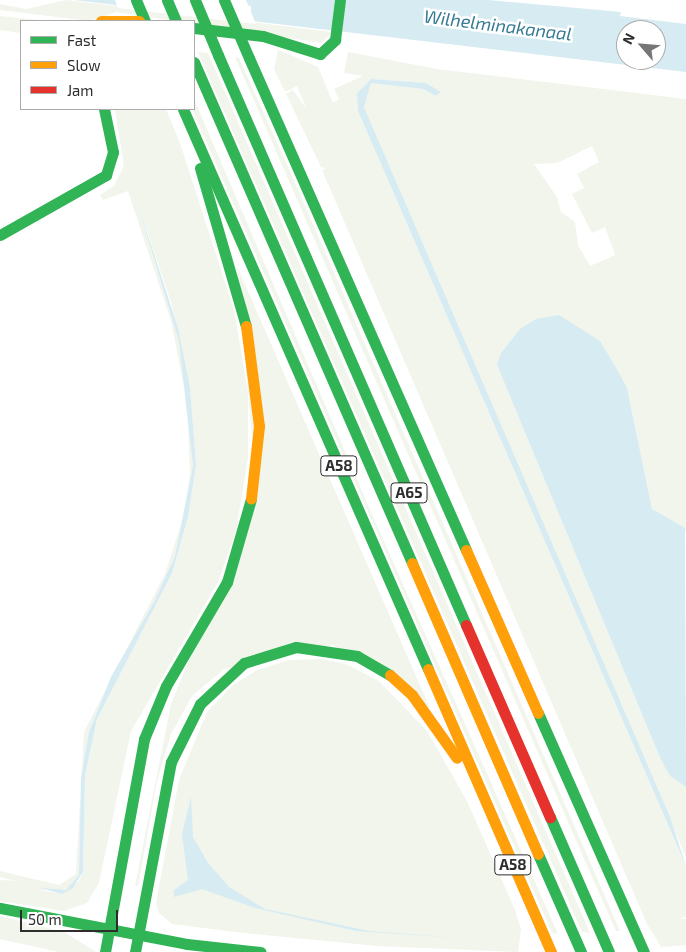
<!DOCTYPE html>
<html>
<head>
<meta charset="utf-8">
<style>
  body { margin:0 }
  #map { position:relative; width:686px; height:952px; overflow:hidden; background:#fff; font-family:"Exo 2",sans-serif }
  div>[style] { position:absolute }
  .green>* { inset:0; background:#f1f5eb }
  .water>* { inset:0; background:#d6ebf2 }
  .pier>* { inset:0; background:#fff }
  .fast>* { height:11px; margin:-5.5px; padding:0 5.5px; transform-origin:5.5px; border-radius:5.5px; background:#30b455 }
  .slow>* { height:11px; margin:-5.5px; padding:0 5.5px; transform-origin:5.5px; border-radius:5.5px; background:#ff9f0a }
  .jam>* { height:11px; margin:-5.5px; padding:0 5.5px; transform-origin:5.5px; border-radius:5.5px; background:#e5322d }
  .fast-bridge>* { height:11px; margin:-5.5px; padding:0 5.5px; transform-origin:5.5px; border-radius:5.5px; background:#30b455 }
  span { translate:-50% -50%; white-space:nowrap; text-align:center; line-height:1.15; -webkit-text-stroke:5px #fff; paint-order:stroke }
  .shield-label span { padding:1px 4px; background:#fff; border:1px solid; border-radius:4px; -webkit-text-stroke-width:0 }
  .shield-label { font-size:15px; color:#2d2d2d; font-weight:700 }
  .water-label { font-size:18px; color:#367a94; font-style:italic }
  .legend { position:absolute; left:20px; top:20px; width:175px; height:90px; box-sizing:border-box; background:#fff; border:1px solid #ababab; margin:0; padding:6px 9px; list-style:none; font-size:15px; color:#2d2d2d }
  .legend li { display:flex; align-items:center; gap:10px; height:25px }
  .legend b { width:25px; border:1px solid #ababab }
  .north { position:absolute; left:616px; top:20px; width:50px; height:50px; box-sizing:border-box; background:#fff; border:1px solid #ababab; border-radius:50%; rotate:297deg; font-size:14px; font-weight:700; line-height:20px; text-align:center; color:#2d2d2d }
  .north::after { content:''; display:block; margin:auto; width:18px; height:22px; background:#767676; clip-path:polygon(50% 0,100% 100%,50% 72%,0 100%) }
  .scale { position:absolute; left:20px; top:910px; width:98px; height:22px; box-sizing:border-box; border:2px solid #2d2d2d; border-top:0; padding-left:6px; font-size:15px; line-height:18px; white-space:nowrap; color:#2d2d2d; -webkit-text-stroke:4px #fff; paint-order:stroke }
</style>
</head>
<body>
<div id="map">
  <div class="green">
    <div style="clip-path:polygon(66px 0,332px 32px,322px 43px,116px 12px,90px 21px,0 10px,0 4px,26px 9px)"></div>
    <div style="clip-path:polygon(0 16px,29px 19px,45px 21px,21px 21px,21px 33px,0 30px)"></div>
    <div style="clip-path:polygon(evenodd,270px 46px,318px 67px,333px 103px,339px 99px,334px 89px,363px 76px,344px 73px,348px 52px,437px 69px,686px 99px,686px 532px,652px 509px,627px 388px,497px 365px,661px 760px,670px 776px,686px 787px,686px 857px,364px 107px,371px 83px,423px 89px,436px 96px,441px 92px,426px 83px,371px 79px,357px 93px,358px 111px,686px 866px,686px 917px,678px 918px,686px 919px,686px 945px,661px 947px,647px 924px,322px 170px,326px 168px,321px 167px,286px 94px,293px 90px,306px 108px,297px 86px,285px 92px,274px 69px,278px 50px,270px 46px,592px 146px,599px 162px,577px 174px,584px 188px,572px 194px,592px 233px,605px 227px,615px 255px,590px 266px,578px 245px,575px 222px,561px 212px,557px 197px,534px 164px,557px 163px,592px 146px)"></div>
    <div style="clip-path:polygon(198px 52px,208px 53px,590px 933px,582px 932px)"></div>
    <div style="clip-path:polygon(235px 57px,239px 58px,289px 169px,620px 931px,616px 931px,589px 870px)"></div>
    <div style="clip-path:polygon(194px 99px,371px 512px,558px 934px,552px 933px,192px 109px)"></div>
    <div style="clip-path:polygon(evenodd,115px 109px,166px 109px,180px 143px,234px 310px,248px 392px,248px 458px,236px 531px,218px 582px,131px 731px,99px 883px,87px 903px,64px 911px,0 901px,0 880px,16px 881px,0 877px,0 871px,59px 885px,76px 874px,84px 732px,165px 574px,183px 518px,190px 474px,187px 403px,171px 321px,128px 191px,103px 200px,100px 195px,114px 186px,124px 166px,115px 109px,134px 192px,171px 302px,190px 387px,196px 465px,188px 517px,172px 573px,97px 719px,85px 775px,83px 872px,79px 881px,61px 894px,40px 890px,66px 890px,79px 875px,81px 778px,89px 732px,111px 677px,154px 602px,175px 556px,193px 466px,179px 342px,134px 192px)"></div>
    <div style="clip-path:polygon(237px 266px,430px 708px,333px 645px,224px 669px,192px 696px,171px 734px,157px 781px,138px 886px,135px 886px,171px 704px,257px 494px)"></div>
    <div style="clip-path:polygon(321px 659px,346px 664px,379px 681px,427px 731px,467px 801px,515px 910px,521px 929px,518px 952px,378px 946px,244px 933px,172px 924px,159px 913px,156px 903px,179px 780px,207px 712px,233px 685px,257px 670px,289px 660px)"></div>
    <div style="clip-path:polygon(0 916px,64px 932px,96px 952px,59px 952px,0 939px)"></div>
  </div>
  <div class="water">
    <div style="clip-path:polygon(evenodd,74px 0,157px 0,251px 11px,251px 6px,198px 0,488px 0,621px 12px,620px 16px,686px 24px,686px 72px,74px 0,626px 30px,656px 30px,656px 60px,626px 60px,626px 30px)"></div>
    <div style="clip-path:polygon(371px 79px,426px 83px,441px 92px,436px 96px,423px 89px,371px 83px,364px 107px,670px 817px,686px 866px,358px 111px,357px 93px)"></div>
    <div style="clip-path:polygon(134px 192px,178px 328px,190px 387px,196px 465px,188px 517px,172px 573px,97px 719px,85px 775px,83px 872px,72px 889px,61px 894px,41px 888px,66px 890px,79px 875px,81px 778px,89px 732px,111px 677px,154px 602px,175px 556px,193px 466px,179px 342px)"></div>
    <div style="clip-path:polygon(559px 315px,600px 341px,615px 366px,627px 388px,652px 509px,685px 528px,686px 787px,670px 776px,661px 760px,497px 365px,501px 353px,520px 329px,536px 319px)"></div>
    <div style="clip-path:polygon(191px 797px,193px 837px,208px 863px,229px 887px,265px 909px,369px 931px,458px 938px,356px 931px,255px 908px,202px 889px,174px 897px,174px 890px,188px 880px,182px 834px)"></div>
  </div>
  <div class="pier">
    <div style="clip-path:polygon(115px 0,177px 0,249px 9px,196px 0,246px 0,256px 24px,118px 8px)"></div>
  </div>
  <div class="fast">
    <div style="left:136px;top:0;width:23px;rotate:67deg"></div>
    <div style="left:167px;top:0;width:23px;rotate:67deg"></div>
    <div style="left:194px;top:28px;width:69px;rotate:6.6deg"></div>
    <div style="left:263px;top:36px;width:60px;rotate:17.5deg"></div>
    <div style="left:320px;top:54px;width:21px;rotate:-43deg"></div>
    <div style="left:335px;top:40px;width:40px;rotate:-82.9deg"></div>
    <div style="left:218px;top:55px;width:622px;rotate:66.49deg"></div>
    <div style="left:249px;top:58px;width:538px;rotate:66.2deg"></div>
    <div style="left:194px;top:62px;width:546px;rotate:66.48deg"></div>
    <div style="left:183px;top:109px;width:611px;rotate:66.37deg"></div>
    <div style="left:200px;top:168px;width:165px;rotate:73.8deg"></div>
    <div style="left:0;top:235px;width:122px;rotate:-29.5deg"></div>
    <div style="left:106px;top:175px;width:24px;rotate:-73deg"></div>
    <div style="left:113px;top:152px;width:44px;rotate:-101.8deg"></div>
    <div style="left:538px;top:713px;width:261px;rotate:66.1deg"></div>
    <div style="left:550px;top:817px;width:147px;rotate:66.4deg"></div>
    <div style="left:538px;top:854px;width:107px;rotate:66.3deg"></div>
    <div style="left:0;top:908px;width:190px;rotate:10.9deg"></div>
    <div style="left:187px;top:944px;width:74px;rotate:6.2deg"></div>
    <div style="left:105px;top:952px;width:217px;rotate:-79.6deg"></div>
    <div style="left:144px;top:739px;width:57px;rotate:-67.5deg"></div>
    <div style="left:166px;top:686px;width:121px;rotate:-59.6deg"></div>
    <div style="left:227px;top:582px;width:86px;rotate:-73.9deg"></div>
    <div style="left:135px;top:952px;width:193px;rotate:-79.3deg"></div>
    <div style="left:171px;top:762px;width:65px;rotate:-63.4deg"></div>
    <div style="left:200px;top:704px;width:60px;rotate:-43deg"></div>
    <div style="left:244px;top:663px;width:54px;rotate:-17.1deg"></div>
    <div style="left:296px;top:647px;width:62px;rotate:8.4deg"></div>
    <div style="left:357px;top:656px;width:38px;rotate:30deg"></div>
  </div>
  <div class="slow">
    <div style="left:101px;top:21px;width:38px"></div>
    <div style="left:246px;top:326px;width:101px;rotate:82.6deg"></div>
    <div style="left:259px;top:426px;width:73px;rotate:96.3deg"></div>
    <div style="left:466px;top:550px;width:178px;rotate:66.2deg"></div>
    <div style="left:412px;top:563px;width:317px;rotate:66.6deg"></div>
    <div style="left:428px;top:669px;width:309px;rotate:66.5deg"></div>
    <div style="left:390px;top:675px;width:30px;rotate:42deg"></div>
    <div style="left:412px;top:695px;width:77px;rotate:54.5deg"></div>
  </div>
  <div class="jam">
    <div style="left:466px;top:625px;width:210px;rotate:66.4deg"></div>
  </div>
  <div class="fast-bridge">
    <div style="left:195px;top:0;width:60px;rotate:67.3deg"></div>
    <div style="left:224px;top:0;width:63px;rotate:66.7deg"></div>
  </div>
  <div class="shield-label">
    <span style="left:339px;top:466px">A58</span>
    <span style="left:409px;top:493px">A65</span>
    <span style="left:513px;top:865px">A58</span>
  </div>
  <div class="water-label">
    <span style="left:498px;top:25px;rotate:7deg">Wilhelminakanaal</span>
  </div>
  <ul class="legend">
  <li><b style="height:6px;background:#30b455"></b>Fast</li>
  <li><b style="height:6px;background:#ff9f0a"></b>Slow</li>
  <li><b style="height:6px;background:#e5322d"></b>Jam</li>
  </ul>
  <div class="north">N</div>
  <div class="scale">50 m</div>
</div>
</body>
</html>
